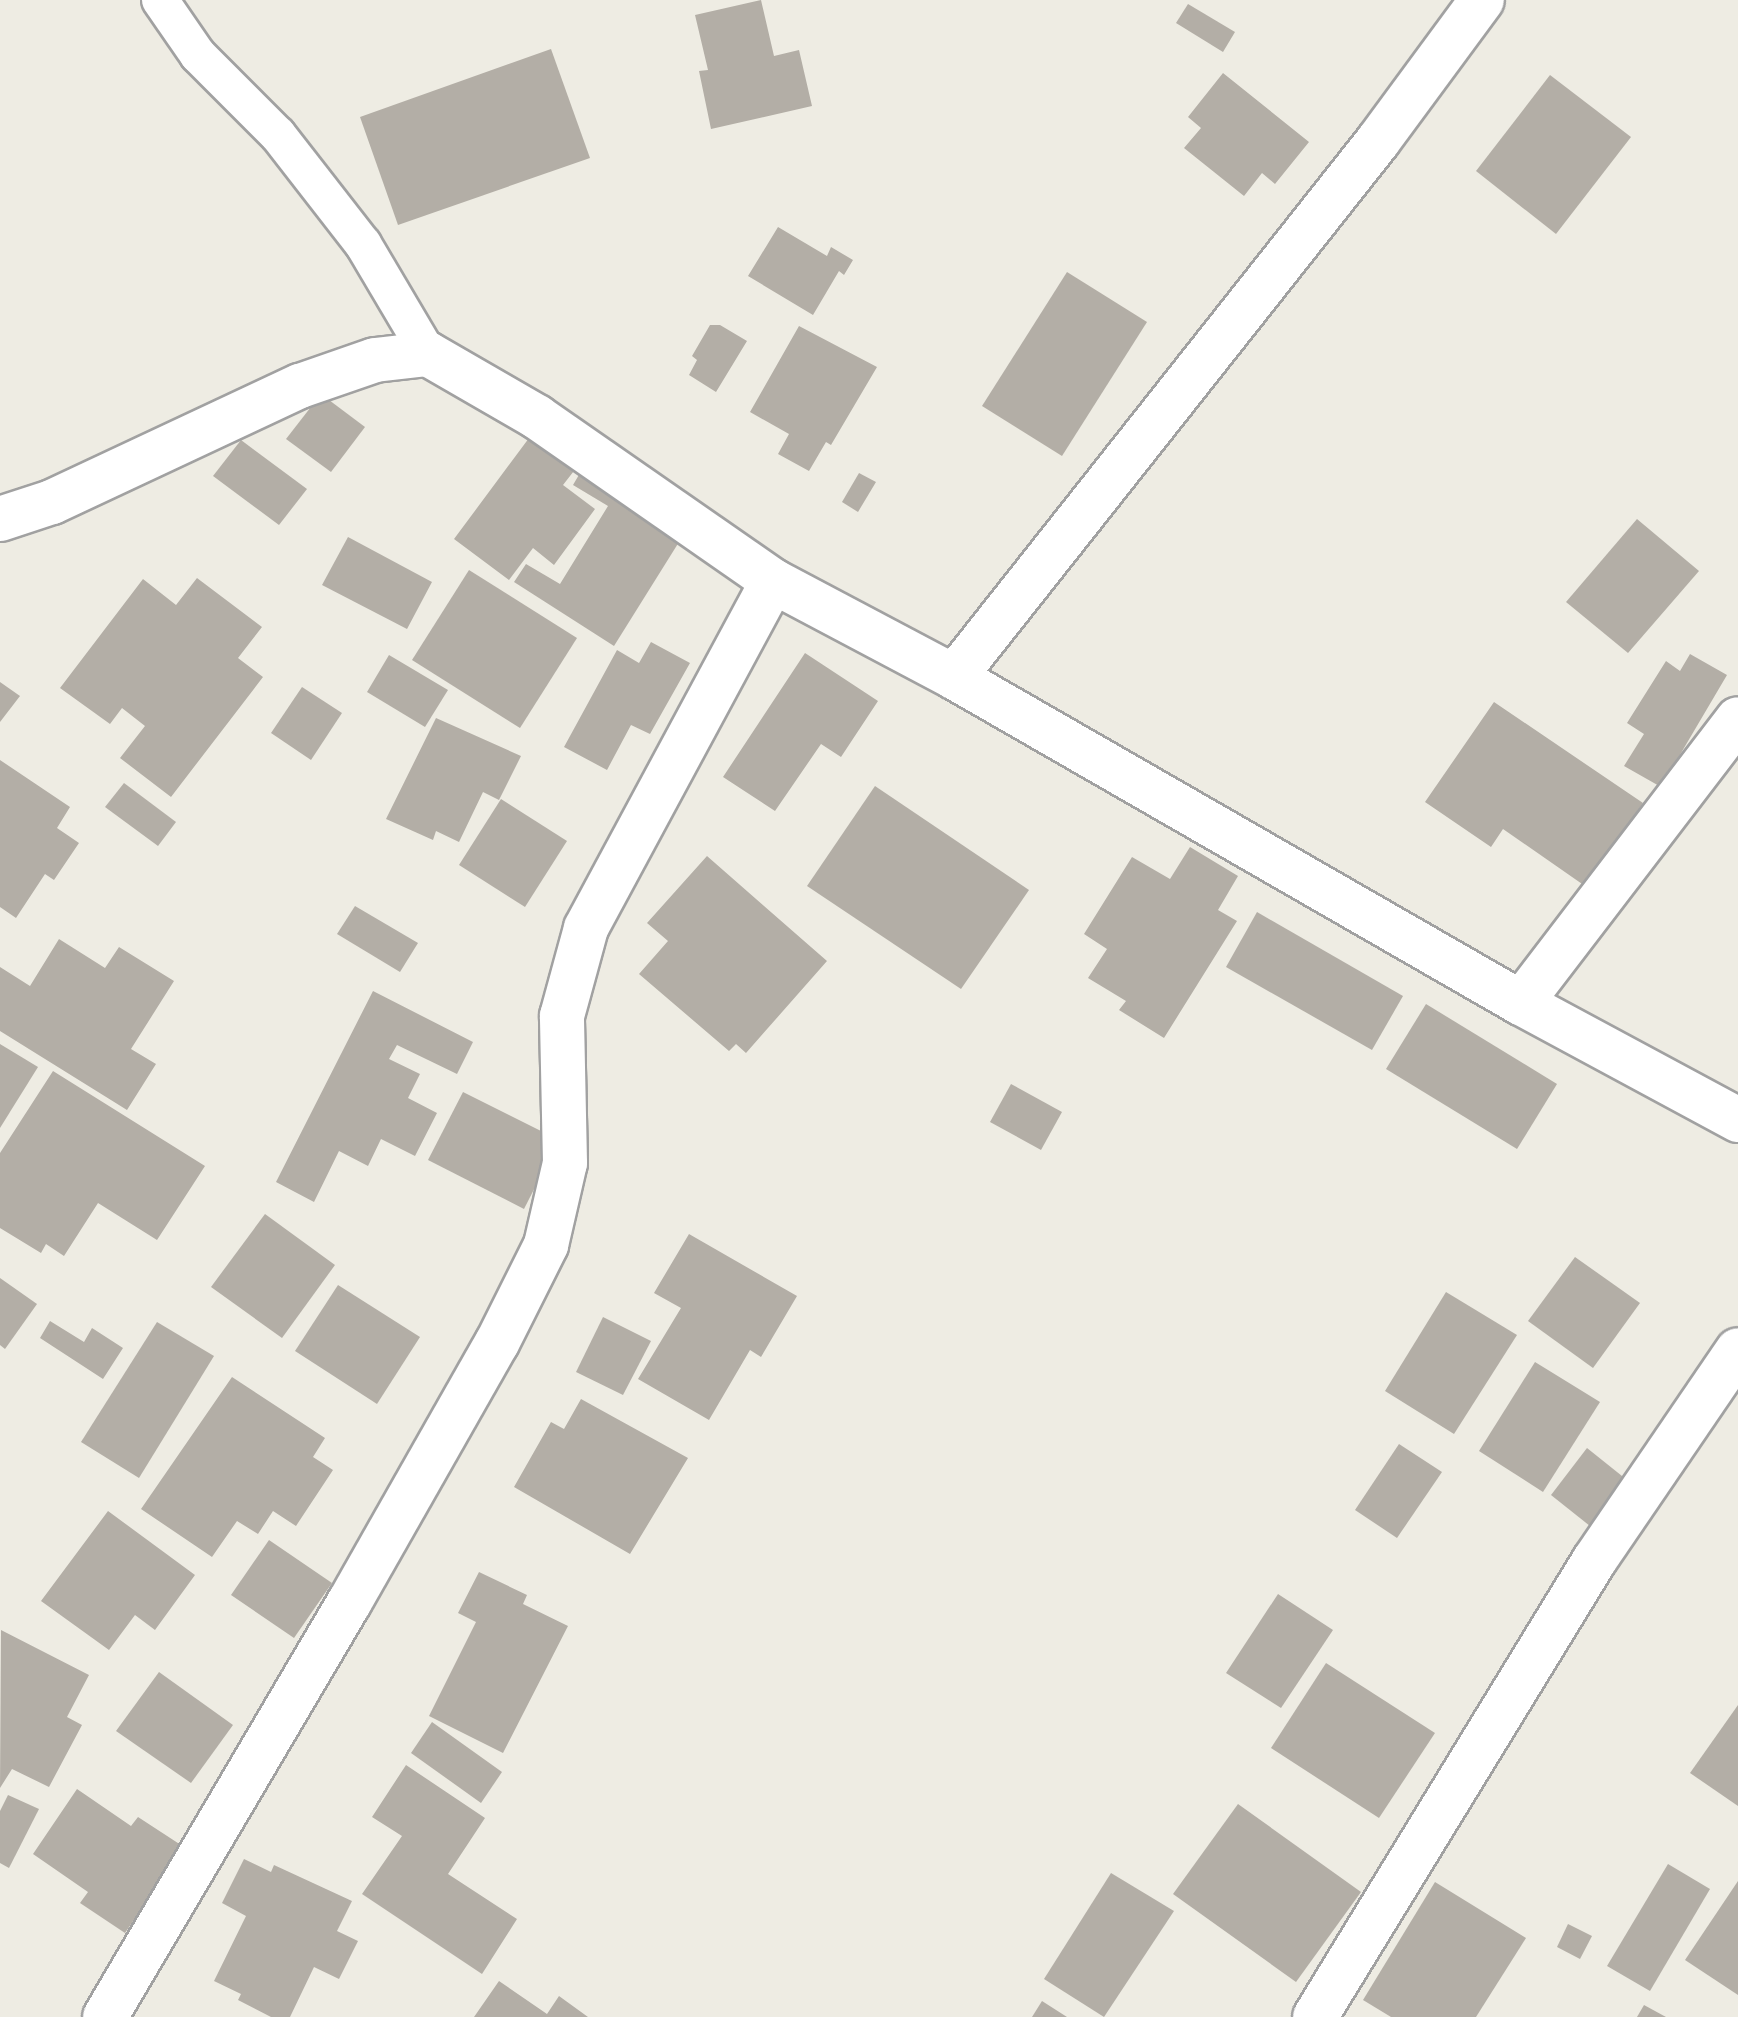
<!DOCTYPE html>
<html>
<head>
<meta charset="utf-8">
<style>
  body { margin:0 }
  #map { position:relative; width:1738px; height:2017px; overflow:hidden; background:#eeece3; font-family:"Archivo Narrow",sans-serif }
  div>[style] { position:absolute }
  .building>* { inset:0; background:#b3aea6 }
  .roads { filter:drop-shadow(2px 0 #a1a1a1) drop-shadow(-2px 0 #a1a1a1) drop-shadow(0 2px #a1a1a1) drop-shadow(0 -2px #a1a1a1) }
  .service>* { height:36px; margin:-18px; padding:0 18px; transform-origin:18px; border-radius:18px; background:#fff }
  .minor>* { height:44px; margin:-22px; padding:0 22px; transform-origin:22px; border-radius:22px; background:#fff }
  span { translate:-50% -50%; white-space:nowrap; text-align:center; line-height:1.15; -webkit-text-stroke:6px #fff; paint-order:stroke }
</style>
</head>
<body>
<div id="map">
  <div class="building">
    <div style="clip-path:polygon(761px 0,774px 56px,799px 50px,812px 106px,711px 129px,699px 71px,708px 70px,695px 15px)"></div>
    <div style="clip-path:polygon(1188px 4px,1235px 32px,1223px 52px,1176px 23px)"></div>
    <div style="clip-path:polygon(551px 49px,590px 158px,398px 225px,360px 117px)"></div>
    <div style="clip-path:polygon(1223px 73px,1309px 142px,1275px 184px,1262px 173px,1244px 196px,1184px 148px,1201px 128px,1188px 117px)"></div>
    <div style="clip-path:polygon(1550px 75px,1631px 137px,1556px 234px,1476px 171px)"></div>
    <div style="clip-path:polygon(778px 227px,827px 256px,831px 247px,853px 260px,844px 275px,839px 271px,813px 315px,748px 276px)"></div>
    <div style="clip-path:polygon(1067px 272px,1147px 322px,1062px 456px,982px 406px)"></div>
    <div style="clip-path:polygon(710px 325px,720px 325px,747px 341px,716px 392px,689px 375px,697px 360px,692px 356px)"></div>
    <div style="clip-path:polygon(799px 326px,877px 367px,831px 445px,826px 442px,809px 471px,778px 454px,789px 434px,750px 412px)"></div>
    <div style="clip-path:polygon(321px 394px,365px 427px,331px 472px,286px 439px)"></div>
    <div style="clip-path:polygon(532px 434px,577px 467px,563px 485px,595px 509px,554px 565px,533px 548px,509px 580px,454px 539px)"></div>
    <div style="clip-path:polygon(241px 440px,307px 489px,279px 525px,213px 476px)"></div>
    <div style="clip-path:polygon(580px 473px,679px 542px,614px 646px,514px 582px,526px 564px,560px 584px,608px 506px,573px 485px)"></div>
    <div style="clip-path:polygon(859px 473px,876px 482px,858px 512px,842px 502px)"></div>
    <div style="clip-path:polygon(1637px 519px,1699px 571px,1628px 653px,1566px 602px)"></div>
    <div style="clip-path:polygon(348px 537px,432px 582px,407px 629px,322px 585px)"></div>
    <div style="clip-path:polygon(469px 570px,577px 638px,520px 728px,412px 660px)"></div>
    <div style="clip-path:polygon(197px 578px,262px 627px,238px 658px,263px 677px,171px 797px,120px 758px,145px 726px,122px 708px,110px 724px,60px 688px,143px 579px,176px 605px)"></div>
    <div style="clip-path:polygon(651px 642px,690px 663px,650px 734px,631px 725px,607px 770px,564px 747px,617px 650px,639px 663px)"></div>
    <div style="clip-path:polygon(805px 653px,878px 701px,841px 757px,821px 744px,775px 811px,723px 777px)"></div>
    <div style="clip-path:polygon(1690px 654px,1727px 675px,1661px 787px,1624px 766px,1644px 734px,1627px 723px,1666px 661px,1680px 671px)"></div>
    <div style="clip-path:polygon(389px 655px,448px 690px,425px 727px,367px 692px)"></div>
    <div style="clip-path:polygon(0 682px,20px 696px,0 722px)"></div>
    <div style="clip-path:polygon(302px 687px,342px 713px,311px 760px,271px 733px)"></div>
    <div style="clip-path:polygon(1494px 702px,1643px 803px,1585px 886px,1503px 829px,1491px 847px,1425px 802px)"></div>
    <div style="clip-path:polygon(436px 718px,521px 756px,499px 800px,483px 792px,459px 842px,436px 831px,433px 840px,386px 819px)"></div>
    <div style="clip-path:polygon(0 760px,70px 807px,57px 828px,79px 843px,54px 880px,45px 874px,16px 918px,0 907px)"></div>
    <div style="clip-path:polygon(124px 783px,176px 822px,158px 846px,105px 807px)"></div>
    <div style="clip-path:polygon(875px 786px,1029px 890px,961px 989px,807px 886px)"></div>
    <div style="clip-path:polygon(501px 799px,567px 841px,525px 907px,459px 865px)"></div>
    <div style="clip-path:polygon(1190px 847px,1238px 876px,1218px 910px,1237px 921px,1164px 1038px,1119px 1010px,1126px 1001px,1088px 978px,1107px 949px,1084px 934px,1132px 857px,1170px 879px)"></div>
    <div style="clip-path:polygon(707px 856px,827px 961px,746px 1053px,736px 1044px,729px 1051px,639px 974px,668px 941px,647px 923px)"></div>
    <div style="clip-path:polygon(355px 906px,418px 943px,400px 972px,337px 934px)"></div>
    <div style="clip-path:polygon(1257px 912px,1403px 996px,1372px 1050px,1226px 967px)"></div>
    <div style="clip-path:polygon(59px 939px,105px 968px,119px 947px,174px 981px,131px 1049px,156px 1064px,127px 1110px,0 1031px,0 967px,30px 986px)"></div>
    <div style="clip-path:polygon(373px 991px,473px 1042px,457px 1074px,397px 1045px,389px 1059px,420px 1074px,408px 1098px,437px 1113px,415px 1156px,381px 1139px,368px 1166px,339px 1151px,314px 1202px,276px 1182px)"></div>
    <div style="clip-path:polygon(1426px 1004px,1557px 1084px,1517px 1149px,1386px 1069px)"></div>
    <div style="clip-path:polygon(0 1044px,38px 1067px,0 1128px)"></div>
    <div style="clip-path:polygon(53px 1071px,205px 1166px,157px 1240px,98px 1203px,64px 1256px,46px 1244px,41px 1253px,0 1228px,0 1153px)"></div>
    <div style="clip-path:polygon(1011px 1084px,1062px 1112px,1041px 1150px,990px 1122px)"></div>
    <div style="clip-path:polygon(463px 1092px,559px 1140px,524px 1209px,428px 1160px)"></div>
    <div style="clip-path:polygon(265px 1214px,335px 1265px,282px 1338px,211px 1287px)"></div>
    <div style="clip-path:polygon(689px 1234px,797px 1296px,761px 1357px,750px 1350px,709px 1420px,638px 1379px,681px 1308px,654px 1293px)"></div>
    <div style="clip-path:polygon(1575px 1257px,1640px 1303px,1593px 1368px,1528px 1321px)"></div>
    <div style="clip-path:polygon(0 1278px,37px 1304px,5px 1349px,0 1345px)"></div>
    <div style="clip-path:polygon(338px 1285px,420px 1337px,377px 1404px,295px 1351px)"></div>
    <div style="clip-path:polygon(1446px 1292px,1517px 1335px,1454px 1434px,1385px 1391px)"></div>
    <div style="clip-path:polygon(603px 1317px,651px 1341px,623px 1395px,576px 1372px)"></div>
    <div style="clip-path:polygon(50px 1321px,84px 1342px,92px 1328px,123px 1348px,103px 1379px,40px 1338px)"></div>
    <div style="clip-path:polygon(157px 1322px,214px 1356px,139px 1478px,81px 1442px)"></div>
    <div style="clip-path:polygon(1535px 1362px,1600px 1402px,1543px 1492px,1479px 1451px)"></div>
    <div style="clip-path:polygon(232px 1377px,325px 1438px,313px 1457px,333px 1470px,296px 1526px,273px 1511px,258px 1534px,237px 1521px,212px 1557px,141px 1509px)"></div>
    <div style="clip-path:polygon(581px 1399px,688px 1458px,630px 1554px,514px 1487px,551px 1422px,564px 1429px)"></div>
    <div style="clip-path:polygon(1399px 1444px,1442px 1472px,1397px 1538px,1355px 1510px)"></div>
    <div style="clip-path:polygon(1587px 1448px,1632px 1484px,1595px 1530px,1551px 1495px)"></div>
    <div style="clip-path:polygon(108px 1511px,195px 1575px,155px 1630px,135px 1615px,109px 1650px,41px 1601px)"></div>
    <div style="clip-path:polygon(269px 1540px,332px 1583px,294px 1638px,231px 1595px)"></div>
    <div style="clip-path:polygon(479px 1572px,527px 1595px,523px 1604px,568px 1626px,503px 1753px,429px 1716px,476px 1622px,458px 1613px)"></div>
    <div style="clip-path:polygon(1278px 1594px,1333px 1630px,1281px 1708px,1226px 1673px)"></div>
    <div style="clip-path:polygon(1px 1630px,89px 1675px,67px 1717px,82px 1725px,49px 1787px,12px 1769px,0 1788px)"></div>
    <div style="clip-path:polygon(1326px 1663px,1435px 1733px,1379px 1818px,1271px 1748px)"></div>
    <div style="clip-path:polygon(159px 1672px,233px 1725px,191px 1783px,116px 1731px)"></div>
    <div style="clip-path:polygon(1738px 1705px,1738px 1806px,1690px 1773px)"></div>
    <div style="clip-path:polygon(432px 1722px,502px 1772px,481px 1803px,411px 1753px)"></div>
    <div style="clip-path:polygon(406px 1765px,485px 1818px,448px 1874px,517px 1919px,482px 1974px,362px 1894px,402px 1836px,372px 1817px)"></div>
    <div style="clip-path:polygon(77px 1789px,131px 1826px,138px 1817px,184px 1847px,125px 1933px,80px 1903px,88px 1892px,33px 1854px)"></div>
    <div style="clip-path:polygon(8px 1795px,39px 1809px,9px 1868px,0 1863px,0 1811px)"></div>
    <div style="clip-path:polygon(1238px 1804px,1361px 1892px,1296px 1982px,1173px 1894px)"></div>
    <div style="clip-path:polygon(244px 1859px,271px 1872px,274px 1865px,352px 1901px,337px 1931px,358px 1941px,339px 1979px,314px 1967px,290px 2017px,271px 2017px,238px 2000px,241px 1994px,214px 1981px,246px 1916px,222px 1903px)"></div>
    <div style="clip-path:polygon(1668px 1864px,1710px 1889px,1650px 1991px,1607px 1966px)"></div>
    <div style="clip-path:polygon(1111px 1873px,1174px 1911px,1104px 2017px,1044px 1979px)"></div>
    <div style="clip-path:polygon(1738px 1881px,1738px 1995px,1685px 1960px)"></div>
    <div style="clip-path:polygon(1435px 1882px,1526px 1938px,1476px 2017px,1391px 2017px,1363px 2000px)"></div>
    <div style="clip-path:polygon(1568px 1924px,1592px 1936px,1580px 1959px,1557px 1947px)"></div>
    <div style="clip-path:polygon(499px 1981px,547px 2014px,559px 1996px,588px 2017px,474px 2017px)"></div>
    <div style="clip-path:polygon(1042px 2001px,1067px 2017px,1032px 2017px)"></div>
    <div style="clip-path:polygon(1644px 2005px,1666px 2017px,1637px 2017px)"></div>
  </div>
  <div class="roads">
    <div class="service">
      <div style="left:160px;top:0;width:67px;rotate:55.4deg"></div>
      <div style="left:198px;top:55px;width:113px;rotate:45deg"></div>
      <div style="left:278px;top:135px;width:138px;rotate:52.1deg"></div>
      <div style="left:363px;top:244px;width:128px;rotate:59.4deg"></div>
    </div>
    <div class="minor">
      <div style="left:0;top:519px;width:55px;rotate:-18.1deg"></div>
      <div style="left:52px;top:502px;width:274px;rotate:-25.1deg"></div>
      <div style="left:300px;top:386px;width:79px;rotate:-19.1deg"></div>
      <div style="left:375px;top:360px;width:53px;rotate:-6.5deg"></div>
      <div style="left:428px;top:354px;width:126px;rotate:30deg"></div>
      <div style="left:537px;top:417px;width:287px;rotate:34.8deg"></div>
      <div style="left:773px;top:581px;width:205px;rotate:27.9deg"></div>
      <div style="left:954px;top:677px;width:654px;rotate:29.9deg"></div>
      <div style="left:1521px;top:1003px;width:247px;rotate:28.3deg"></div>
      <div style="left:954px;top:677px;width:683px;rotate:-51.65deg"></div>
      <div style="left:1378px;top:141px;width:175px;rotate:-53.6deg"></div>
      <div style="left:1521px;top:1003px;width:357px;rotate:-52.6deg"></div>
      <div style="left:105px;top:2017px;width:481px;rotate:-59.5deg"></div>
      <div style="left:349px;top:1603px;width:299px;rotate:-60.4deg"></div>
      <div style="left:497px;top:1343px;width:110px;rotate:-63.4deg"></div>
      <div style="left:546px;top:1245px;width:84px;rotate:-77deg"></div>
      <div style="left:565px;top:1163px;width:147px;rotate:-91.2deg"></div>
      <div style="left:562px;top:1016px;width:91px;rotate:-74.7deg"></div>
      <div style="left:586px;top:928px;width:394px;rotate:-61.7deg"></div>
      <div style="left:1315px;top:2017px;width:535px;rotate:-58.54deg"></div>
      <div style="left:1594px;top:1561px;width:255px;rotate:-55.7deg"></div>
    </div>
  </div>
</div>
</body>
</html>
